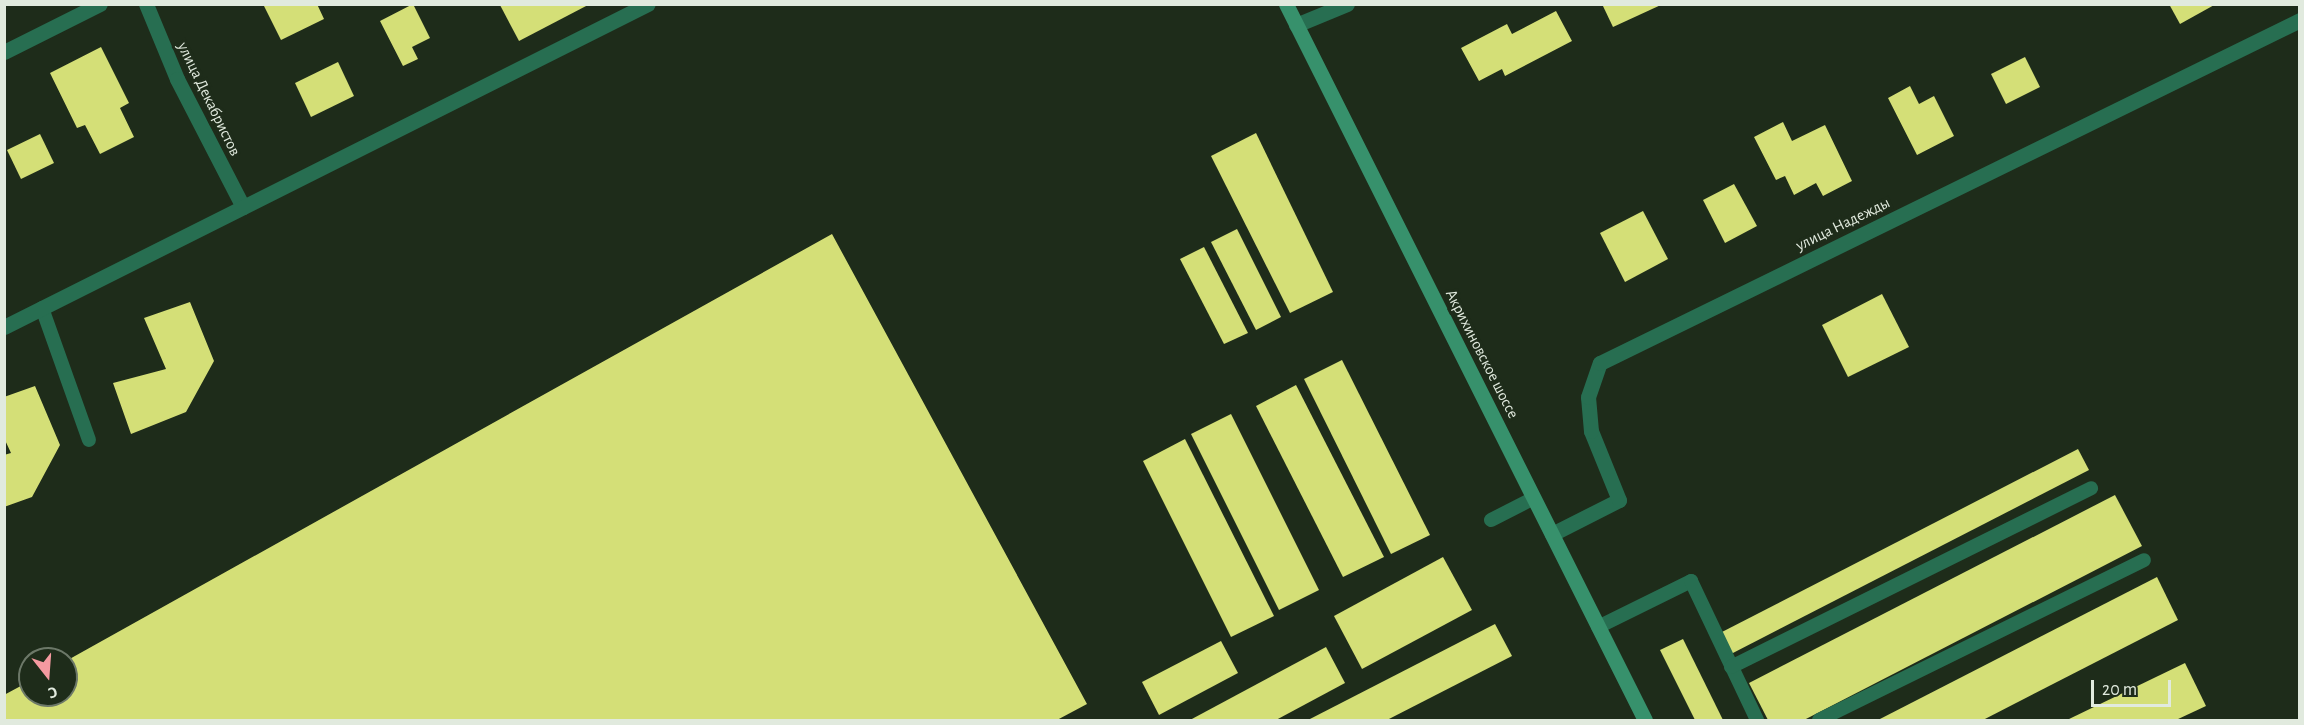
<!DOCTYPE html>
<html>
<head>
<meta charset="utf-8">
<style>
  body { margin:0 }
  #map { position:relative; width:2304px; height:725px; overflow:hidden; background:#1e2c1a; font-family:"Alegreya Sans",sans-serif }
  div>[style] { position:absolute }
  .building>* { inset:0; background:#d4df77 }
  .lane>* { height:14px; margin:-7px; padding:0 7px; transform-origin:7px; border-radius:7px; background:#276e51 }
  .street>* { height:15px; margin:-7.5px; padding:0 7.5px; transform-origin:7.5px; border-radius:7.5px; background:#276e51 }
  .secondary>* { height:15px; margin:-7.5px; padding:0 7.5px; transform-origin:7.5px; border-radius:7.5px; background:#37916c }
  span { translate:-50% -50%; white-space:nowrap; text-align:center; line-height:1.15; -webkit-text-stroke:6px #1e2c1a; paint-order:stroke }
  .street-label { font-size:16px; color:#e1eade }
  .frame { position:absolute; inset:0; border:6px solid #e1eade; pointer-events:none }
  .north { position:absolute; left:18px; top:647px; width:60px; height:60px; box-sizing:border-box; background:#1e2c1a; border:2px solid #6c7868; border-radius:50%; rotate:163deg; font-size:16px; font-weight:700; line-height:24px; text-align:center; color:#e1eade }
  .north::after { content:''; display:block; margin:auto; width:21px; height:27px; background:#f49aa0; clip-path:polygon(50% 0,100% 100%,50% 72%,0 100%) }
  .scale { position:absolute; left:2091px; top:680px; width:80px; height:27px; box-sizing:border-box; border:3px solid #e1eade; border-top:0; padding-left:8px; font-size:18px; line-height:21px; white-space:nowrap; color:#e1eade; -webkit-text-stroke:4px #1e2c1a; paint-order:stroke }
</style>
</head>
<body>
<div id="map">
  <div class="building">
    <div style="clip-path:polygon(263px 4px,317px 4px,324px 19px,281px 40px)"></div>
    <div style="clip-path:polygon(413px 4px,430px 38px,412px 47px,418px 59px,403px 66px,380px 21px)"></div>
    <div style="clip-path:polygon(1602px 4px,1663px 4px,1613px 27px)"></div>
    <div style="clip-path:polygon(2169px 4px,2216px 4px,2180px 24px)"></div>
    <div style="clip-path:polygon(500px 5px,588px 5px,519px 41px)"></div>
    <div style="clip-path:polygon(1556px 11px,1572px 41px,1505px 76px,1502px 69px,1479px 81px,1461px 48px,1507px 24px,1512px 34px)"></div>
    <div style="clip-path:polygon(101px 47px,129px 103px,120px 108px,134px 137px,100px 154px,85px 125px,77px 128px,50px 73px)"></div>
    <div style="clip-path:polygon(2025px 57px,2040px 87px,2006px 104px,1991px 74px)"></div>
    <div style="clip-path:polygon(338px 62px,354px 96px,311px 117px,295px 83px)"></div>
    <div style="clip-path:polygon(1910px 86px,1919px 104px,1934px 96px,1954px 136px,1917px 155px,1888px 98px)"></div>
    <div style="clip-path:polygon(1783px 122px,1792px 141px,1825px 125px,1852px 181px,1823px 196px,1816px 183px,1794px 195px,1785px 176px,1776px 180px,1754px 137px)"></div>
    <div style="clip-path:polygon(1256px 133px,1333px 292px,1290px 313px,1211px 156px)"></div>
    <div style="clip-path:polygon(40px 134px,54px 163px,21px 179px,7px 150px)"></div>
    <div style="clip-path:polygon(1734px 184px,1757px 226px,1725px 243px,1703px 200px)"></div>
    <div style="clip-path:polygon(1643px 211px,1668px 259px,1625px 282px,1600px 233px)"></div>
    <div style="clip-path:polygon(1237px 229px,1281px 317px,1256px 330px,1211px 242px)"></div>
    <div style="clip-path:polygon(832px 234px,1087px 704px,1057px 720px,4px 720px,4px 695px,30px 681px,30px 695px,66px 695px,66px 661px)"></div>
    <div style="clip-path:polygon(1204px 247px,1248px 333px,1224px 344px,1180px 259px)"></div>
    <div style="clip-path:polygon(1882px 294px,1909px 347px,1848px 377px,1822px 325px)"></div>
    <div style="clip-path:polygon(190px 302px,214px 361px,186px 412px,131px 434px,113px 383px,166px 369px,144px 318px)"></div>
    <div style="clip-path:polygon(1342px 360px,1430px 535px,1391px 554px,1304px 379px)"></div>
    <div style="clip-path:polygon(1296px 385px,1384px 557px,1343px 577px,1256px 406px)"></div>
    <div style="clip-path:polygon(35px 386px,60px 445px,32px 497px,4px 507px,4px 455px,11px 453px,4px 438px,4px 397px)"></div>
    <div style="clip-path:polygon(1231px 414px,1319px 590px,1279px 610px,1191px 434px)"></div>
    <div style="clip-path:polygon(1185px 439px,1274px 616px,1231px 637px,1143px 461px)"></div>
    <div style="clip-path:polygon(2078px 449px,2089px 470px,1731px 654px,1720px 633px)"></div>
    <div style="clip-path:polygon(2115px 495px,2142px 546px,1804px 720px,1768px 720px,1749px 683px)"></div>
    <div style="clip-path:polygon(1443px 557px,1472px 610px,1362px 669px,1334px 616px)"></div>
    <div style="clip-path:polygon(2157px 577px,2178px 620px,1983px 720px,1878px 720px)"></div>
    <div style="clip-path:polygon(1495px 624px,1512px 656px,1387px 720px,1308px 720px)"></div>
    <div style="clip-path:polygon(1683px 639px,1723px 720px,1695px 720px,1660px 650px)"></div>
    <div style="clip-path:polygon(1221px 641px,1238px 673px,1159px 715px,1142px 682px)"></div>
    <div style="clip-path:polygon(1326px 647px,1345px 683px,1276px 720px,1190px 720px)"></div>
    <div style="clip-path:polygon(2185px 663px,2206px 706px,2176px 720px,2067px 720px)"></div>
  </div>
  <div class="lane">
    <div style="left:42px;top:308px;width:140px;rotate:70.4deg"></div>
    <div style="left:1491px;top:520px;width:48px;rotate:-27.1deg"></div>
    <div style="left:1598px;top:627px;width:104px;rotate:-26.3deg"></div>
    <div style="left:1691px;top:581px;width:154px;rotate:64.6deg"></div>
    <div style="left:1731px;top:667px;width:402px;rotate:-26.4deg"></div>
    <div style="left:1819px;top:720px;width:362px;rotate:-26.2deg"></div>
  </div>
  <div class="street">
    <div style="left:146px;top:4px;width:81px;rotate:67.5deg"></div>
    <div style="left:177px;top:79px;width:144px;rotate:62.7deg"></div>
    <div style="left:1296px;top:25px;width:55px;rotate:-22.4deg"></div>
    <div style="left:4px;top:52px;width:107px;rotate:-26.6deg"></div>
    <div style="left:4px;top:327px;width:720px;rotate:-26.64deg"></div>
    <div style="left:1552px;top:534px;width:75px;rotate:-26.9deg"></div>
    <div style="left:1619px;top:500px;width:74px;rotate:-112.1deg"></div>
    <div style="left:1591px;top:431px;width:34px;rotate:-95deg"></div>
    <div style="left:1588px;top:397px;width:36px;rotate:-71deg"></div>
    <div style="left:1600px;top:363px;width:780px;rotate:-26.1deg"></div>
  </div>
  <div class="secondary">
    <div style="left:1286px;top:4px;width:801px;rotate:63.37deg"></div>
  </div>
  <div class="street-label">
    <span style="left:209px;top:99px;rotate:64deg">улица Декабристов</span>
    <span style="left:1843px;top:224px;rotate:-26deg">улица Надежды</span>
    <span style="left:1482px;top:354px;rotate:63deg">Акрихиновское шоссе</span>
  </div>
  <div class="frame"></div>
  <div class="north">С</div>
  <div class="scale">20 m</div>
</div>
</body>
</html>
